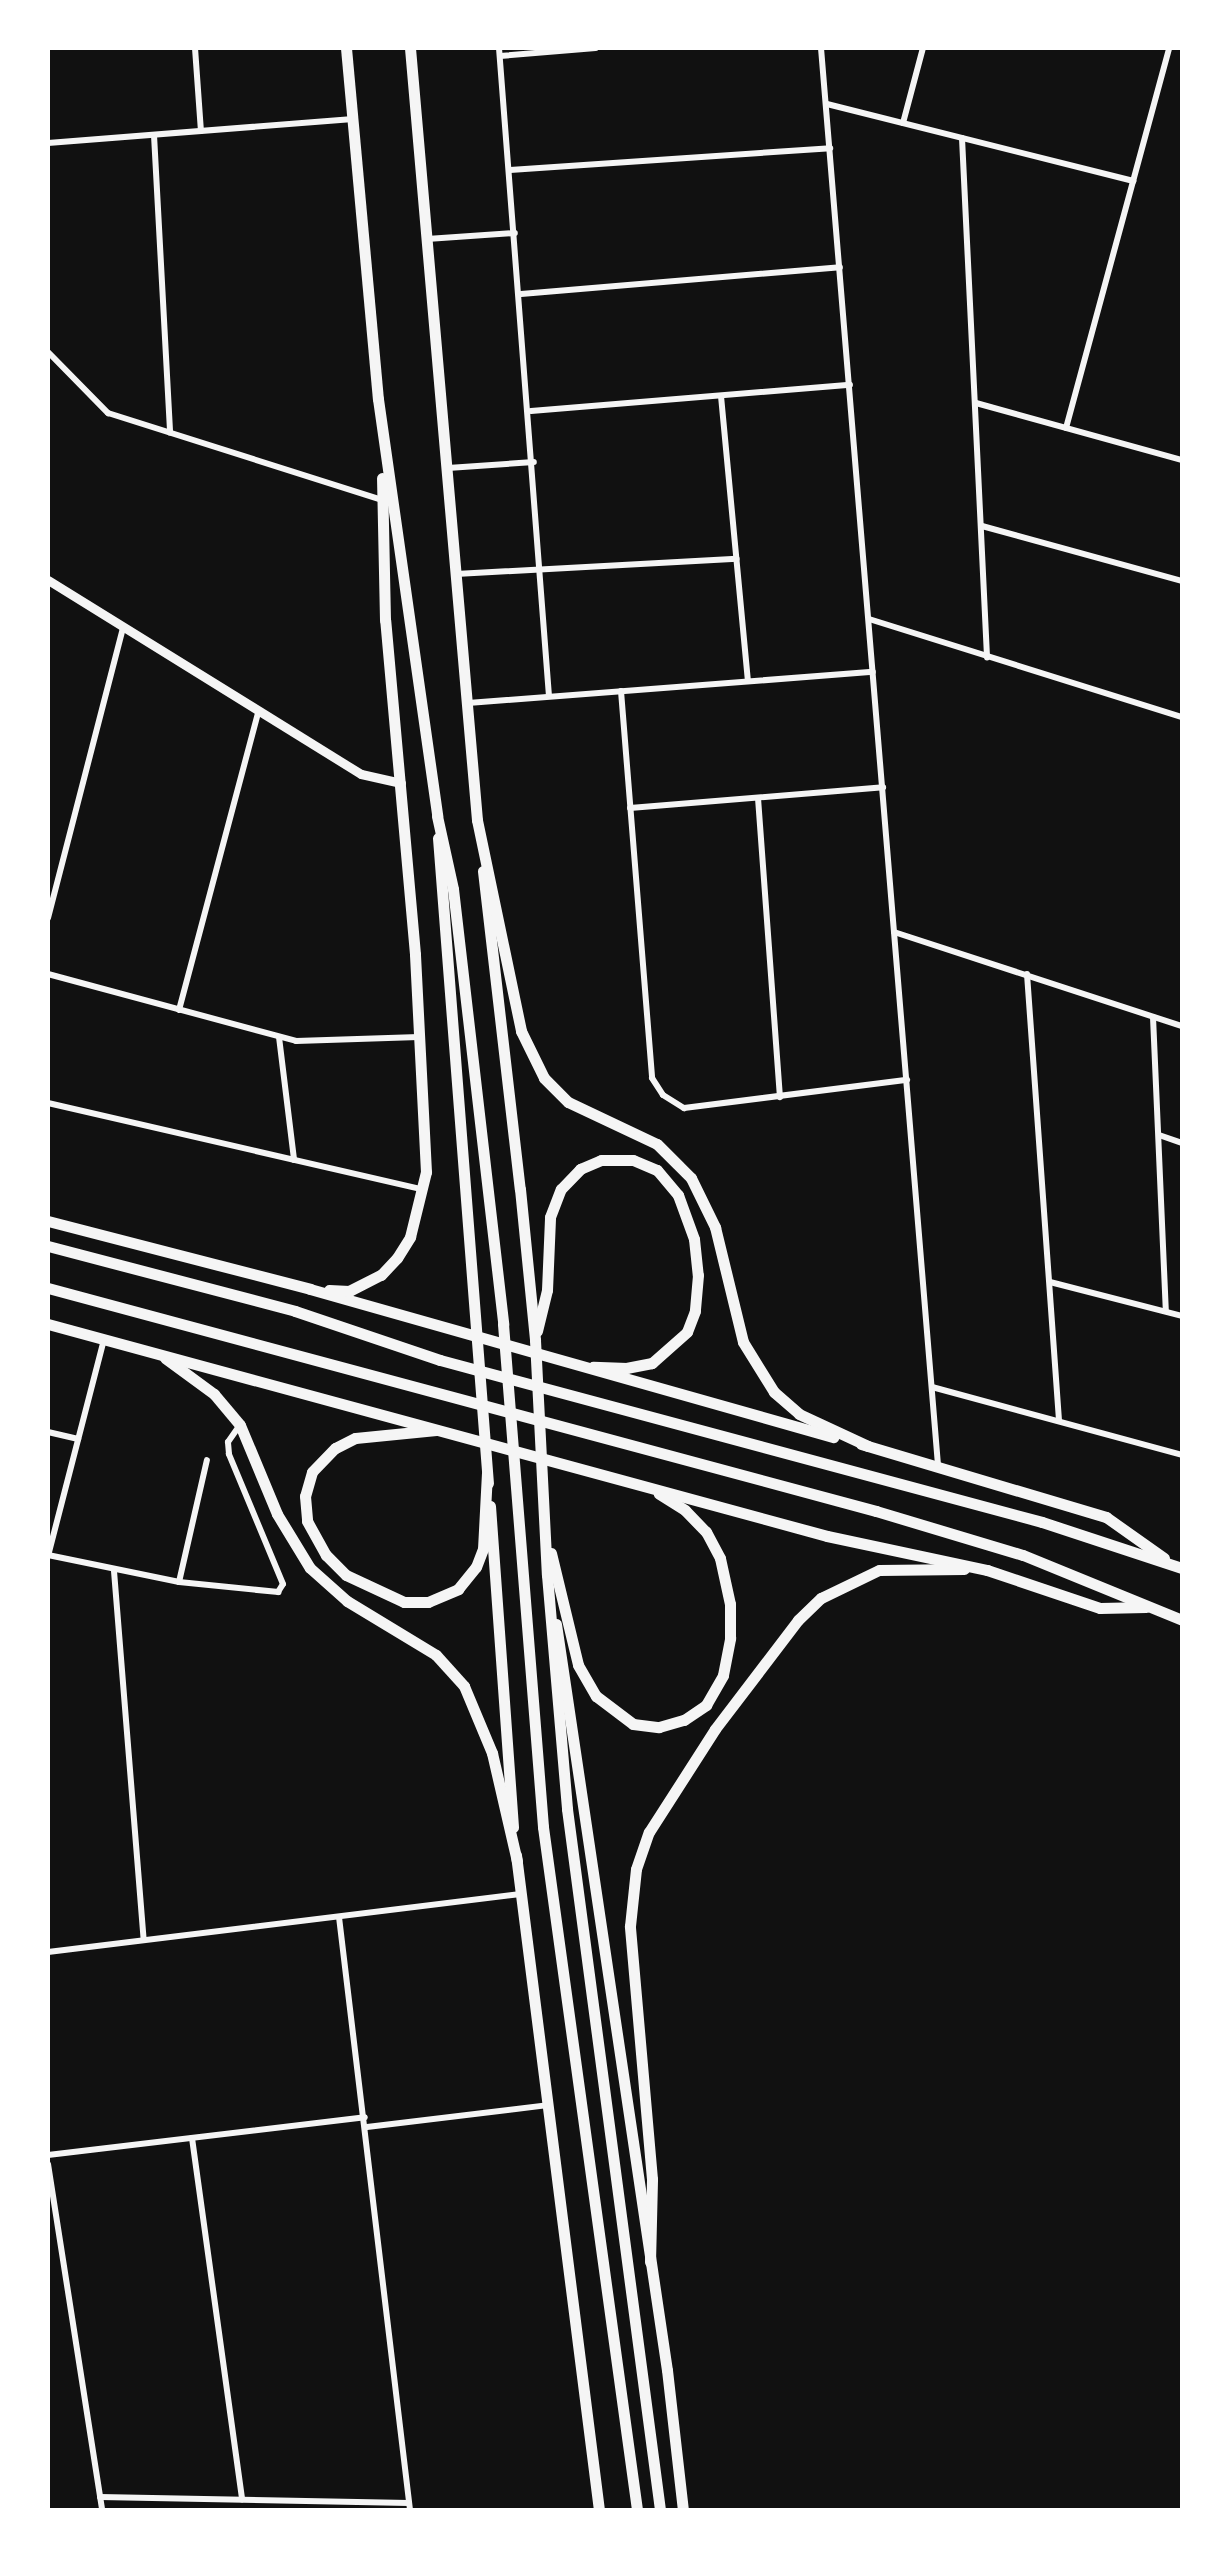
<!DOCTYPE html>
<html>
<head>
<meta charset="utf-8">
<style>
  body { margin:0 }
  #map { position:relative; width:1230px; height:2558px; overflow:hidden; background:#111; font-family:Helvetica,sans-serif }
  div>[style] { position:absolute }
  .minor>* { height:6px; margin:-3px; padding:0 3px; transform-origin:3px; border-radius:3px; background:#f5f5f5 }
  .tertiary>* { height:9px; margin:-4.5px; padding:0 4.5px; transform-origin:4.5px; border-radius:4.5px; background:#f5f5f5 }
  .primary>* { height:11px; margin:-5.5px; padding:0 5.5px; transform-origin:5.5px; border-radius:5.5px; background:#f5f5f5 }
  .trunk>* { height:11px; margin:-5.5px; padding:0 5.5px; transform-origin:5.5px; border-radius:5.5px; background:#f5f5f5 }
  span { translate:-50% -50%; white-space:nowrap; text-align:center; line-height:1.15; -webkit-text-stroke:8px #fff; paint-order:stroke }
  .frame { position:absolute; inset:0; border:50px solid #fff; pointer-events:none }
</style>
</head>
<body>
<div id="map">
  <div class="minor">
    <div style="left:195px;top:48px;width:83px;rotate:85.9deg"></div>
    <div style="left:499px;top:48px;width:650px;rotate:85.59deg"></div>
    <div style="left:821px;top:48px;width:1423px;rotate:85.28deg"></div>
    <div style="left:500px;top:56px;width:96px;rotate:-4.8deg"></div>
    <div style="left:827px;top:104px;width:316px;rotate:14.1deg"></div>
    <div style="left:903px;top:123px;width:78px;rotate:-75.1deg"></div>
    <div style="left:154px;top:135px;width:298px;rotate:86.9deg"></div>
    <div style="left:962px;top:138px;width:520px;rotate:87.24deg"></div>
    <div style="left:48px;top:143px;width:306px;rotate:-4.5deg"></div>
    <div style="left:510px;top:170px;width:321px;rotate:-3.9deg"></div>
    <div style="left:427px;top:239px;width:88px;rotate:-3.9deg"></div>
    <div style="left:521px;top:294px;width:320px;rotate:-4.8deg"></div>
    <div style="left:48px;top:352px;width:86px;rotate:45.5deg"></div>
    <div style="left:108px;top:413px;width:288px;rotate:17.6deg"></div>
    <div style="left:721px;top:396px;width:286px;rotate:84.6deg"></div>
    <div style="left:976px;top:403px;width:214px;rotate:15.5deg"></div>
    <div style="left:531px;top:411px;width:320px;rotate:-4.7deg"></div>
    <div style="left:1066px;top:428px;width:394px;rotate:-74.8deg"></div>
    <div style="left:448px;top:468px;width:86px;rotate:-4deg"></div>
    <div style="left:982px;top:526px;width:207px;rotate:15.4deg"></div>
    <div style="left:456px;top:574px;width:281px;rotate:-3.1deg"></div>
    <div style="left:869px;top:619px;width:328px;rotate:17.4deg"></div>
    <div style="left:621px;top:691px;width:388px;rotate:85.4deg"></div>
    <div style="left:652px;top:1078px;width:20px;rotate:57deg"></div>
    <div style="left:663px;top:1095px;width:25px;rotate:32deg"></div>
    <div style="left:684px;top:1108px;width:225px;rotate:-7.2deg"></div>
    <div style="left:468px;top:703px;width:406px;rotate:-4.4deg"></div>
    <div style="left:758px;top:798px;width:300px;rotate:85.8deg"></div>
    <div style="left:630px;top:808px;width:254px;rotate:-4.7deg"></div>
    <div style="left:48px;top:918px;width:301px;rotate:-75.5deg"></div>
    <div style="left:894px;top:932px;width:303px;rotate:18.1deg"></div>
    <div style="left:48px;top:974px;width:257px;rotate:15.1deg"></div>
    <div style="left:296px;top:1041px;width:123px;rotate:-1.9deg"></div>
    <div style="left:1027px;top:974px;width:448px;rotate:85.9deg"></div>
    <div style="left:179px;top:1010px;width:306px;rotate:-75.1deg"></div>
    <div style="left:1153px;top:1017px;width:294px;rotate:87.5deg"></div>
    <div style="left:279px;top:1037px;width:124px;rotate:83deg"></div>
    <div style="left:48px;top:1103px;width:383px;rotate:13deg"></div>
    <div style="left:1159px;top:1135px;width:24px;rotate:19deg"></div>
    <div style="left:1050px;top:1282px;width:136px;rotate:14.4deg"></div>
    <div style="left:932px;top:1387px;width:259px;rotate:15.2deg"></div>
    <div style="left:48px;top:1432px;width:31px;rotate:13deg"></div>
    <div style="left:48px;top:1555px;width:134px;rotate:11.6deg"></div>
    <div style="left:179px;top:1582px;width:100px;rotate:5.8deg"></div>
    <div style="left:278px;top:1592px;width:9px;rotate:-58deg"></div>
    <div style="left:283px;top:1584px;width:141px;rotate:-112.6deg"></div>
    <div style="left:229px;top:1454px;width:12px;rotate:-95deg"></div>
    <div style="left:228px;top:1442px;width:21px;rotate:-55deg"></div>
    <div style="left:48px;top:1556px;width:223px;rotate:-75.5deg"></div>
    <div style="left:114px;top:1571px;width:370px;rotate:85.4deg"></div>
    <div style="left:179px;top:1582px;width:125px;rotate:-77.1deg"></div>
    <div style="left:339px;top:1917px;width:597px;rotate:83.17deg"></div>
    <div style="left:48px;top:1952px;width:476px;rotate:-7deg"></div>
    <div style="left:367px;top:2127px;width:182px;rotate:-6.9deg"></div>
    <div style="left:192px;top:2138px;width:365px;rotate:82.1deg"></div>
    <div style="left:48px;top:2155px;width:319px;rotate:-6.8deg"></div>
    <div style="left:48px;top:2164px;width:350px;rotate:81.1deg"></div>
    <div style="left:100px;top:2497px;width:309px;rotate:1.1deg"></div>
  </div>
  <div class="tertiary">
    <div style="left:48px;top:580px;width:368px;rotate:31.8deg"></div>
    <div style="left:361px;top:774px;width:41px;rotate:12.7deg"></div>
  </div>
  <div class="primary">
    <div style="left:438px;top:838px;width:647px;rotate:85.57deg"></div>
    <div style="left:483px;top:871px;width:320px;rotate:83.4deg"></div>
    <div style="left:490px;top:1506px;width:322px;rotate:85.9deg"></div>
    <div style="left:556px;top:1624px;width:754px;rotate:81.54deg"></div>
    <div style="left:667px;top:2370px;width:141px;rotate:83.5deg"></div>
    <div style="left:516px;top:1855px;width:660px;rotate:82.78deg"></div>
  </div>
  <div class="trunk">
    <div style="left:346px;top:48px;width:352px;rotate:84.8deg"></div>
    <div style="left:378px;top:399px;width:421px;rotate:81.9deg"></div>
    <div style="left:437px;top:816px;width:75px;rotate:77.6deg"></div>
    <div style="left:453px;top:889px;width:438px;rotate:83.4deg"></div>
    <div style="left:503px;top:1324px;width:505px;rotate:85.45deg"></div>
    <div style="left:543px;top:1827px;width:689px;rotate:82.16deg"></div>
    <div style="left:410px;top:48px;width:775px;rotate:85.04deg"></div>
    <div style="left:477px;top:820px;width:216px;rotate:78.2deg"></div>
    <div style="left:521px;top:1031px;width:52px;rotate:63.9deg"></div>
    <div style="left:544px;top:1078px;width:34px;rotate:45deg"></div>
    <div style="left:568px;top:1102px;width:98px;rotate:25.3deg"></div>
    <div style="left:657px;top:1144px;width:48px;rotate:45deg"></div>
    <div style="left:691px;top:1178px;width:55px;rotate:63.9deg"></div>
    <div style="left:715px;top:1227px;width:118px;rotate:76.3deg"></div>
    <div style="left:743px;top:1342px;width:59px;rotate:58.2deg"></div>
    <div style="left:774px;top:1392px;width:33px;rotate:41deg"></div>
    <div style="left:799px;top:1414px;width:76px;rotate:24.9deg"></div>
    <div style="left:520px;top:1189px;width:152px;rotate:84.3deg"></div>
    <div style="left:535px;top:1340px;width:235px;rotate:87.1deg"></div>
    <div style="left:547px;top:1575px;width:235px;rotate:85.1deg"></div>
    <div style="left:567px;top:1809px;width:707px;rotate:82.44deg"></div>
    <div style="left:48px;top:1221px;width:271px;rotate:14.5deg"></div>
    <div style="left:310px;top:1289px;width:544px;rotate:15.8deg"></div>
    <div style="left:48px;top:1246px;width:255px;rotate:14.7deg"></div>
    <div style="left:295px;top:1311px;width:153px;rotate:18.7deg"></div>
    <div style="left:440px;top:1360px;width:623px;rotate:15.06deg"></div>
    <div style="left:1042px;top:1522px;width:147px;rotate:18.2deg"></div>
    <div style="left:48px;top:1288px;width:858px;rotate:15.07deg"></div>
    <div style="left:876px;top:1511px;width:153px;rotate:16.7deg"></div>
    <div style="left:1023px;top:1555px;width:172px;rotate:22.2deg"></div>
    <div style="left:329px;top:1290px;width:20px;rotate:3deg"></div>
    <div style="left:349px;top:1291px;width:36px;rotate:-27deg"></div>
    <div style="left:381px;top:1275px;width:23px;rotate:-47deg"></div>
    <div style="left:397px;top:1258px;width:25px;rotate:-58deg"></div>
    <div style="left:410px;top:1237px;width:67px;rotate:-76.2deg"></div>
    <div style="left:426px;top:1172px;width:218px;rotate:-92.9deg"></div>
    <div style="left:415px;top:954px;width:335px;rotate:-95.1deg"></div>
    <div style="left:385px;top:620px;width:142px;rotate:-91.2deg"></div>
    <div style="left:48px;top:1324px;width:807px;rotate:15.22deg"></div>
    <div style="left:827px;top:1536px;width:164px;rotate:12deg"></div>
    <div style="left:987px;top:1570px;width:119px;rotate:18.6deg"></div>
    <div style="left:1100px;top:1608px;width:46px;rotate:-1.2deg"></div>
    <div style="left:537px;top:1331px;width:42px;rotate:-76.3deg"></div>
    <div style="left:547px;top:1290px;width:73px;rotate:-87.6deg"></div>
    <div style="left:550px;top:1217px;width:30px;rotate:-69deg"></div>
    <div style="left:561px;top:1189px;width:28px;rotate:-46deg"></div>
    <div style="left:580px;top:1169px;width:23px;rotate:-23deg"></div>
    <div style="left:601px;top:1160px;width:32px"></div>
    <div style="left:633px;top:1160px;width:26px;rotate:23deg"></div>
    <div style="left:657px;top:1170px;width:33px;rotate:50deg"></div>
    <div style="left:678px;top:1195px;width:47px;rotate:70deg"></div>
    <div style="left:694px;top:1239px;width:36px;rotate:84deg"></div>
    <div style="left:698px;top:1275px;width:36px;rotate:95deg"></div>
    <div style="left:695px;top:1311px;width:22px;rotate:111deg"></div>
    <div style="left:687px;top:1332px;width:47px;rotate:138.5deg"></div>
    <div style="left:652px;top:1363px;width:25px;rotate:169deg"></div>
    <div style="left:627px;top:1368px;width:34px;rotate:-178deg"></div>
    <div style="left:165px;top:1358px;width:61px;rotate:36.3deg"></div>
    <div style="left:214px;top:1394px;width:40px;rotate:50deg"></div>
    <div style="left:240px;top:1425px;width:96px;rotate:67.4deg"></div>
    <div style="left:277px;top:1514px;width:63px;rotate:58.6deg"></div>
    <div style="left:310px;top:1568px;width:50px;rotate:41.7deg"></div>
    <div style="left:347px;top:1601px;width:104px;rotate:31.2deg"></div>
    <div style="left:436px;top:1655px;width:42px;rotate:47.9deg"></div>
    <div style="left:464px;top:1686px;width:73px;rotate:67.3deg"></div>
    <div style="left:492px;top:1753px;width:111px;rotate:77deg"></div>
    <div style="left:436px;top:1430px;width:81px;rotate:174.4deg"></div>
    <div style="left:355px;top:1438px;width:22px;rotate:153deg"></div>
    <div style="left:335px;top:1448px;width:33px;rotate:134deg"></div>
    <div style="left:312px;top:1472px;width:25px;rotate:106deg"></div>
    <div style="left:305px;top:1496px;width:25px;rotate:85deg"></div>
    <div style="left:307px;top:1521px;width:39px;rotate:61deg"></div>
    <div style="left:326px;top:1555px;width:28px;rotate:45deg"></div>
    <div style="left:346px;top:1575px;width:64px;rotate:25deg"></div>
    <div style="left:404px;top:1602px;width:24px"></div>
    <div style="left:428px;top:1602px;width:33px;rotate:-23deg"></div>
    <div style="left:458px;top:1589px;width:28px;rotate:-51deg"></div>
    <div style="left:476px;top:1567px;width:19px;rotate:-69deg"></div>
    <div style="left:483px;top:1549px;width:76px;rotate:-87deg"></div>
    <div style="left:861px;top:1444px;width:256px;rotate:16.6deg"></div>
    <div style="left:1106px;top:1517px;width:71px;rotate:35.3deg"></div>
    <div style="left:551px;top:1553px;width:115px;rotate:76.4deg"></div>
    <div style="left:578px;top:1665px;width:36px;rotate:60deg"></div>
    <div style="left:596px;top:1696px;width:46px;rotate:37.1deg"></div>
    <div style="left:633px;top:1724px;width:26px;rotate:7deg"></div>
    <div style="left:659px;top:1727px;width:26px;rotate:-16deg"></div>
    <div style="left:684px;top:1720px;width:27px;rotate:-34deg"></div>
    <div style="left:706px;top:1705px;width:34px;rotate:-60deg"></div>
    <div style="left:723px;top:1675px;width:38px;rotate:-79deg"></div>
    <div style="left:730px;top:1638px;width:34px;rotate:-90deg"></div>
    <div style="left:730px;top:1604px;width:47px;rotate:-102.3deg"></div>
    <div style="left:720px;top:1558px;width:30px;rotate:-118deg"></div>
    <div style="left:706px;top:1532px;width:30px;rotate:-134deg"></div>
    <div style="left:685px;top:1510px;width:31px;rotate:-148deg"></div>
    <div style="left:650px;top:2262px;width:83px;rotate:-88.6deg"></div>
    <div style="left:652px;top:2179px;width:254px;rotate:-95deg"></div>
    <div style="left:630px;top:1926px;width:57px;rotate:-84deg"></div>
    <div style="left:636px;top:1869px;width:39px;rotate:-71deg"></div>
    <div style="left:649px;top:1832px;width:122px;rotate:-57.3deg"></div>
    <div style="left:715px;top:1729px;width:137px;rotate:-52.7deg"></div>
    <div style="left:798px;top:1620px;width:32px;rotate:-44deg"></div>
    <div style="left:821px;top:1598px;width:64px;rotate:-25.8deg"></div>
    <div style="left:879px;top:1570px;width:85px;rotate:-0.7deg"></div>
  </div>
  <div class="frame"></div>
</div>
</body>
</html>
